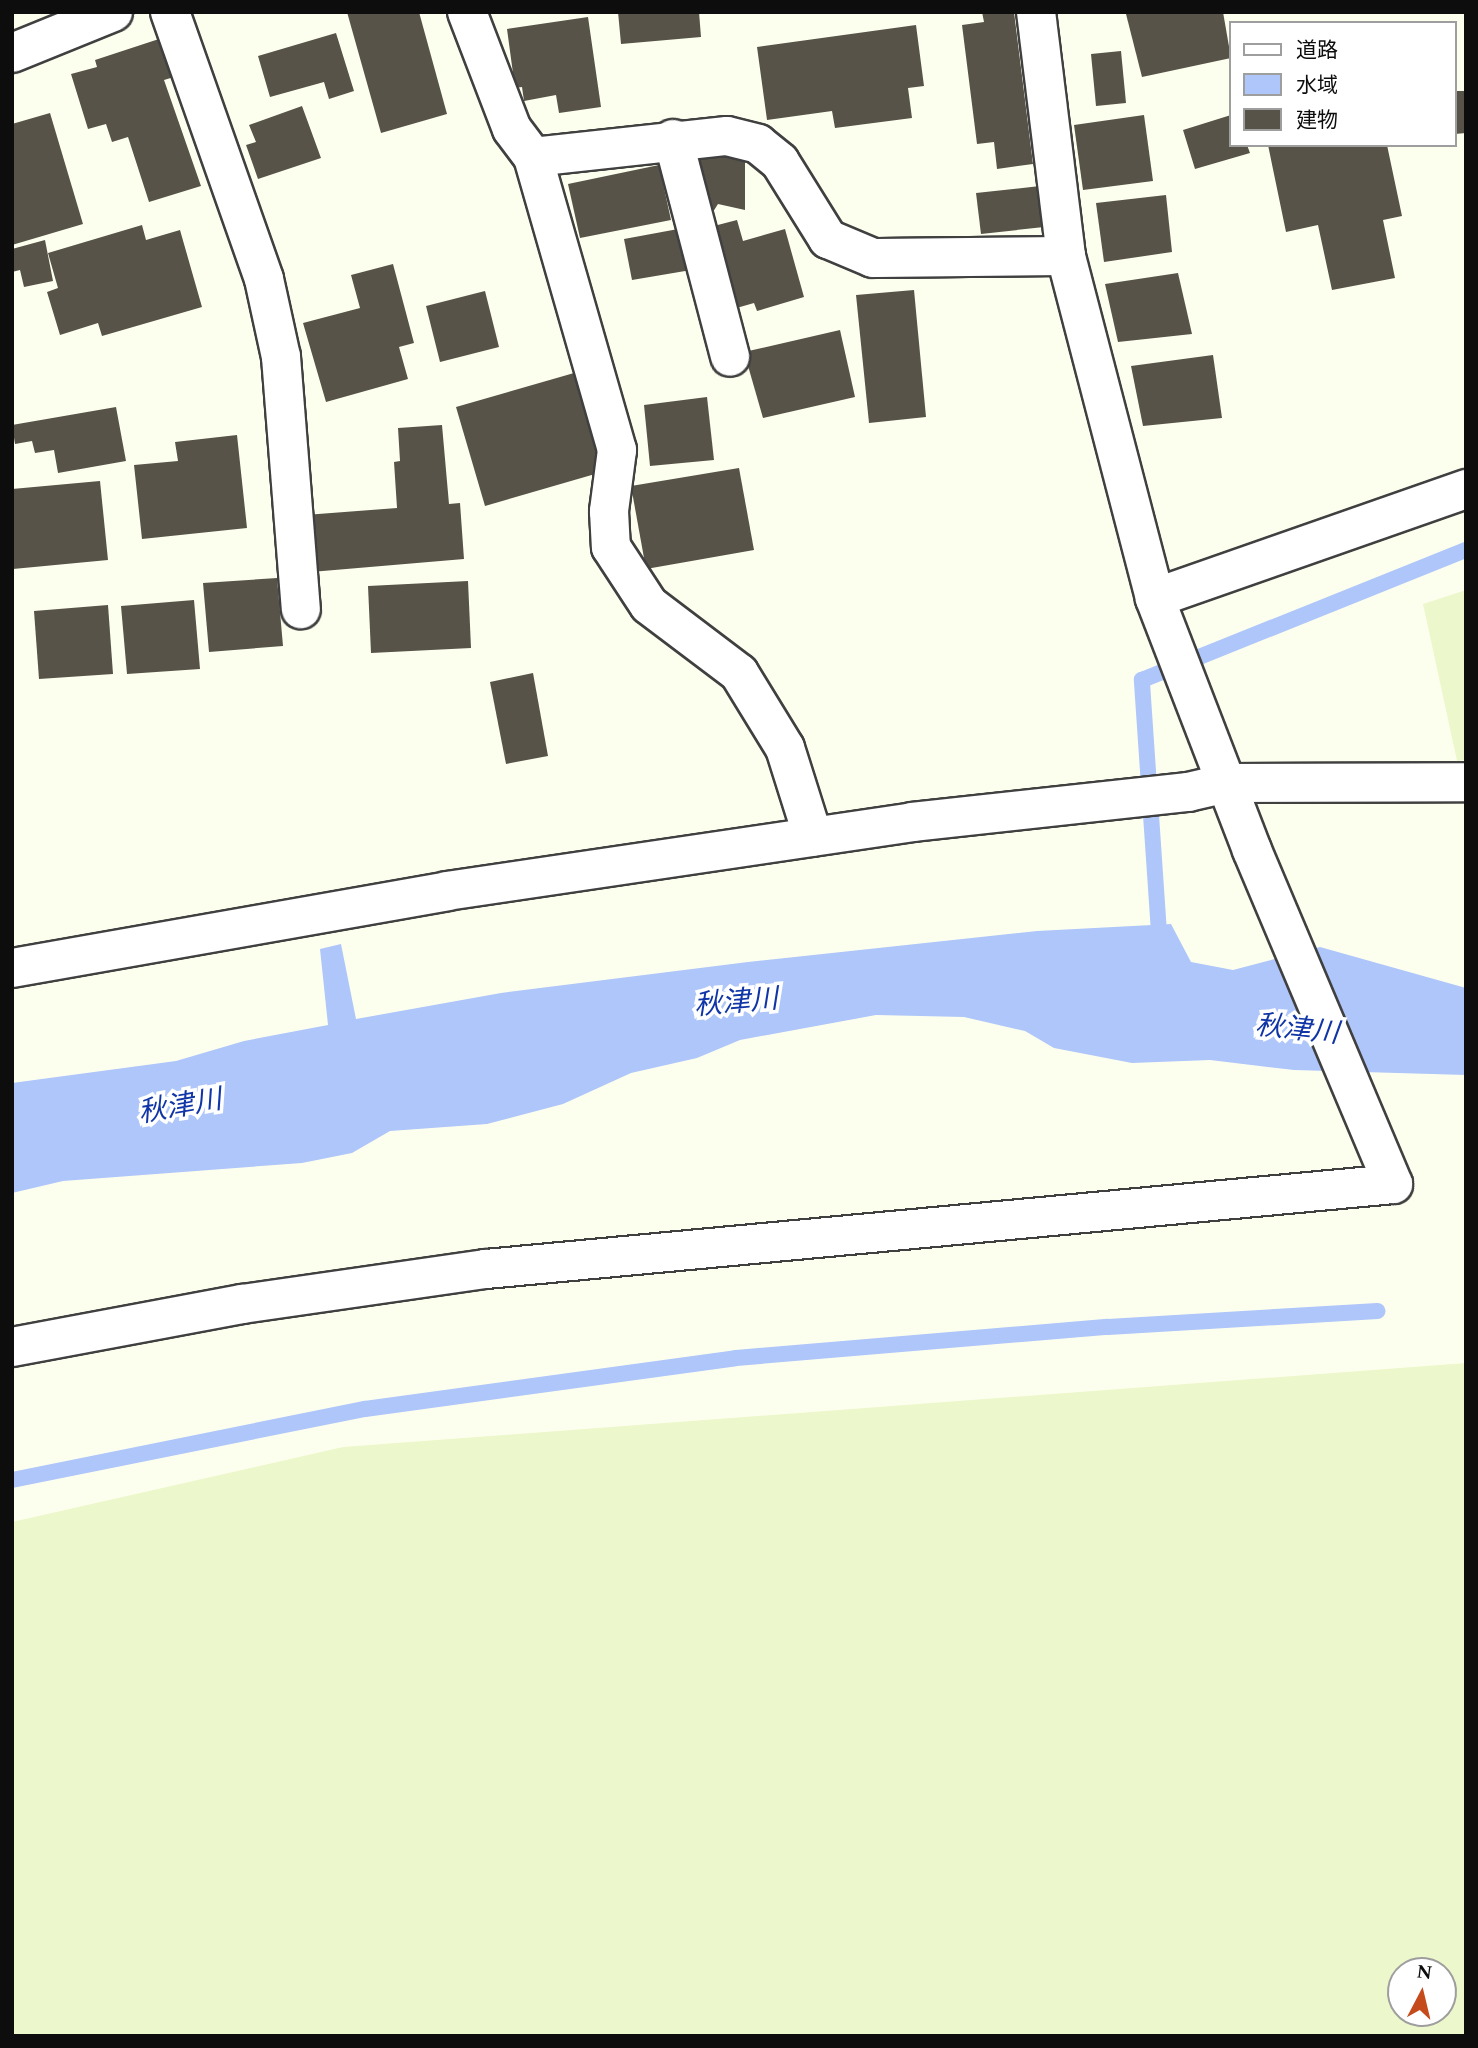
<!DOCTYPE html>
<html>
<head>
<meta charset="utf-8">
<style>
  body { margin:0 }
  #map { position:relative; width:1478px; height:2048px; overflow:hidden; background:#fdffee; font-family:Spectral,"Noto Sans JP",serif }
  div>[style] { position:absolute }
  .farmland>* { inset:0; background:#edf7cc }
  .water>* { inset:0; background:#afc6fa }
  .stream>* { height:16px; margin:-8px; padding:0 8px; transform-origin:8px; border-radius:8px; background:#afc6fa }
  .building>* { inset:0; background:#575349 }
  .roads { filter:drop-shadow(2px 0 #404040) drop-shadow(-2px 0 #404040) drop-shadow(0 2px #404040) drop-shadow(0 -2px #404040) }
  .minor>* { height:38px; margin:-19px; padding:0 19px; transform-origin:19px; border-radius:19px; background:#fff }
  span { translate:-50% -50%; white-space:nowrap; text-align:center; line-height:1.15; -webkit-text-stroke:7px #fff; paint-order:stroke }
  .water-label { font-size:28px; color:#1035a6; font-style:italic }
  .frame { position:absolute; inset:0; border:14px solid #0d0d0d; pointer-events:none }
  .legend { position:absolute; left:1229px; top:21px; width:228px; height:126px; box-sizing:border-box; background:#fff; border:2px solid #9e9e9e; margin:0; padding:9px 12px; list-style:none; font-size:21px; color:#0d0d0d }
  .legend li { display:flex; align-items:center; gap:14px; height:35px }
  .legend b { width:35px; border:2px solid #9e9e9e }
  .north { position:absolute; left:1387px; top:1957px; width:70px; height:70px; box-sizing:border-box; background:#fff; border:2px solid #9e9e9e; border-radius:50%; rotate:7deg; font-size:19px; font-weight:700; line-height:28px; text-align:center; color:#0d0d0d }
  .north::after { content:''; display:block; margin:auto; width:24px; height:32px; background:#c54b1d; clip-path:polygon(50% 0,100% 100%,50% 72%,0 100%) }
</style>
</head>
<body>
<div id="map">
  <div class="farmland">
    <div style="clip-path:polygon(1466px 590px,1466px 760px,1457px 761px,1423px 604px)"></div>
    <div style="clip-path:polygon(evenodd,1466px 1363px,1466px 2036px,12px 2036px,12px 1522px,343px 1447px,1466px 1363px,1401px 1971px,1443px 1971px,1443px 2013px,1401px 2013px,1401px 1971px)"></div>
  </div>
  <div class="water">
    <div style="clip-path:polygon(1171px 924px,1191px 962px,1233px 970px,1320px 947px,1466px 988px,1466px 1075px,1294px 1070px,1210px 1060px,1132px 1063px,1054px 1048px,1025px 1031px,964px 1017px,876px 1015px,740px 1040px,697px 1058px,631px 1073px,563px 1104px,487px 1124px,390px 1131px,352px 1153px,302px 1163px,63px 1181px,12px 1193px,12px 1083px,176px 1061px,244px 1041px,328px 1025px,320px 949px,341px 944px,356px 1019px,501px 993px,748px 962px,1037px 931px)"></div>
  </div>
  <div class="stream">
    <div style="left:1160px;top:947px;width:268px;rotate:-93.9deg"></div>
    <div style="left:1142px;top:680px;width:349px;rotate:-21.9deg"></div>
    <div style="left:12px;top:1480px;width:360px;rotate:-11.4deg"></div>
    <div style="left:365px;top:1409px;width:374px;rotate:-7.8deg"></div>
    <div style="left:736px;top:1358px;width:373px;rotate:-4.8deg"></div>
    <div style="left:1108px;top:1327px;width:270px;rotate:-3.4deg"></div>
  </div>
  <div class="building">
    <div style="clip-path:polygon(347px 12px,419px 12px,447px 114px,381px 133px)"></div>
    <div style="clip-path:polygon(618px 12px,699px 12px,701px 37px,621px 44px)"></div>
    <div style="clip-path:polygon(982px 12px,1014px 12px,1033px 164px,997px 169px,994px 142px,977px 144px,962px 25px,984px 22px)"></div>
    <div style="clip-path:polygon(1223px 12px,1231px 58px,1142px 77px,1126px 14px)"></div>
    <div style="clip-path:polygon(588px 17px,601px 107px,559px 113px,556px 95px,524px 101px,522px 87px,515px 88px,507px 29px)"></div>
    <div style="clip-path:polygon(916px 25px,924px 86px,908px 88px,912px 118px,835px 128px,832px 111px,767px 120px,757px 47px)"></div>
    <div style="clip-path:polygon(336px 33px,354px 91px,329px 99px,324px 82px,270px 97px,258px 56px)"></div>
    <div style="clip-path:polygon(162px 38px,174px 77px,164px 80px,201px 186px,149px 202px,128px 137px,112px 142px,106px 124px,88px 129px,71px 74px,97px 67px,95px 60px)"></div>
    <div style="clip-path:polygon(1121px 51px,1126px 103px,1096px 106px,1091px 54px)"></div>
    <div style="clip-path:polygon(1455px 91px,1466px 91px,1466px 133px,1455px 134px)"></div>
    <div style="clip-path:polygon(302px 106px,321px 158px,258px 179px,246px 145px,256px 142px,249px 125px)"></div>
    <div style="clip-path:polygon(50px 113px,83px 224px,12px 245px,12px 124px)"></div>
    <div style="clip-path:polygon(1144px 115px,1153px 181px,1083px 190px,1074px 125px)"></div>
    <div style="clip-path:polygon(1231px 115px,1231px 145px,1247px 145px,1250px 153px,1195px 169px,1183px 130px)"></div>
    <div style="clip-path:polygon(1268px 145px,1387px 145px,1402px 216px,1383px 220px,1395px 278px,1332px 290px,1318px 225px,1286px 232px)"></div>
    <div style="clip-path:polygon(745px 154px,745px 210px,718px 204px,706px 223px,690px 157px)"></div>
    <div style="clip-path:polygon(659px 165px,671px 220px,580px 238px,568px 184px)"></div>
    <div style="clip-path:polygon(1040px 186px,1044px 227px,981px 234px,976px 193px)"></div>
    <div style="clip-path:polygon(1166px 195px,1172px 252px,1104px 262px,1096px 203px)"></div>
    <div style="clip-path:polygon(737px 220px,743px 241px,785px 229px,804px 297px,757px 311px,754px 303px,733px 309px,710px 227px)"></div>
    <div style="clip-path:polygon(142px 225px,146px 240px,180px 230px,202px 307px,102px 336px,98px 323px,60px 335px,47px 292px,58px 288px,48px 253px)"></div>
    <div style="clip-path:polygon(689px 227px,697px 269px,632px 280px,624px 239px)"></div>
    <div style="clip-path:polygon(45px 240px,53px 281px,24px 287px,20px 270px,12px 272px,12px 249px)"></div>
    <div style="clip-path:polygon(393px 264px,414px 343px,399px 347px,408px 379px,326px 402px,303px 323px,360px 308px,351px 275px)"></div>
    <div style="clip-path:polygon(1178px 273px,1192px 334px,1118px 342px,1105px 284px)"></div>
    <div style="clip-path:polygon(914px 290px,926px 417px,869px 423px,856px 295px)"></div>
    <div style="clip-path:polygon(485px 291px,499px 347px,440px 362px,426px 306px)"></div>
    <div style="clip-path:polygon(840px 330px,855px 397px,763px 418px,744px 352px)"></div>
    <div style="clip-path:polygon(1213px 355px,1222px 418px,1143px 426px,1131px 366px)"></div>
    <div style="clip-path:polygon(574px 373px,602px 472px,485px 506px,456px 407px)"></div>
    <div style="clip-path:polygon(707px 397px,714px 460px,650px 466px,644px 405px)"></div>
    <div style="clip-path:polygon(116px 407px,126px 461px,58px 473px,54px 450px,35px 453px,32px 441px,15px 444px,12px 425px)"></div>
    <div style="clip-path:polygon(442px 425px,449px 504px,460px 503px,464px 559px,311px 572px,305px 515px,397px 508px,394px 462px,400px 461px,398px 428px)"></div>
    <div style="clip-path:polygon(237px 435px,247px 528px,142px 539px,134px 465px,178px 461px,175px 442px)"></div>
    <div style="clip-path:polygon(739px 468px,754px 550px,646px 569px,631px 486px)"></div>
    <div style="clip-path:polygon(100px 481px,108px 560px,13px 569px,12px 489px)"></div>
    <div style="clip-path:polygon(277px 578px,283px 646px,209px 652px,203px 583px)"></div>
    <div style="clip-path:polygon(468px 581px,471px 648px,371px 653px,368px 586px)"></div>
    <div style="clip-path:polygon(194px 600px,200px 669px,127px 674px,121px 606px)"></div>
    <div style="clip-path:polygon(108px 605px,113px 674px,39px 679px,34px 611px)"></div>
    <div style="clip-path:polygon(533px 673px,548px 756px,506px 764px,490px 682px)"></div>
  </div>
  <div class="roads">
    <div class="minor">
      <div style="left:170px;top:12px;width:283px;rotate:70.6deg"></div>
      <div style="left:264px;top:279px;width:80px;rotate:77.7deg"></div>
      <div style="left:281px;top:357px;width:253px;rotate:85.5deg"></div>
      <div style="left:467px;top:12px;width:125px;rotate:69deg"></div>
      <div style="left:512px;top:129px;width:35px;rotate:53deg"></div>
      <div style="left:533px;top:157px;width:195px;rotate:-6.2deg"></div>
      <div style="left:727px;top:136px;width:32px;rotate:14deg"></div>
      <div style="left:758px;top:144px;width:28px;rotate:39deg"></div>
      <div style="left:780px;top:162px;width:91px;rotate:58.1deg"></div>
      <div style="left:828px;top:239px;width:49px;rotate:22.9deg"></div>
      <div style="left:873px;top:258px;width:193px;rotate:-0.6deg"></div>
      <div style="left:12px;top:53px;width:109px;rotate:-22.1deg"></div>
      <div style="left:673px;top:139px;width:225px;rotate:75.3deg"></div>
      <div style="left:533px;top:157px;width:305px;rotate:74deg"></div>
      <div style="left:617px;top:450px;width:62px;rotate:97.5deg"></div>
      <div style="left:609px;top:511px;width:36px;rotate:87deg"></div>
      <div style="left:611px;top:547px;width:69px;rotate:56.8deg"></div>
      <div style="left:649px;top:605px;width:113px;rotate:37.1deg"></div>
      <div style="left:739px;top:673px;width:88px;rotate:58.5deg"></div>
      <div style="left:785px;top:748px;width:93px;rotate:72.5deg"></div>
      <div style="left:1155px;top:598px;width:330px;rotate:-19.3deg"></div>
      <div style="left:12px;top:968px;width:442px;rotate:-10deg"></div>
      <div style="left:447px;top:891px;width:470px;rotate:-8.4deg"></div>
      <div style="left:912px;top:822px;width:278px;rotate:-6.2deg"></div>
      <div style="left:1188px;top:792px;width:39px;rotate:-13deg"></div>
      <div style="left:1226px;top:783px;width:240px;rotate:-0.2deg"></div>
      <div style="left:12px;top:1347px;width:234px;rotate:-10.6deg"></div>
      <div style="left:242px;top:1304px;width:246px;rotate:-8.2deg"></div>
      <div style="left:486px;top:1269px;width:911px;rotate:-5.35deg"></div>
      <div style="left:1393px;top:1184px;width:363px;rotate:-112.9deg"></div>
      <div style="left:1252px;top:850px;width:270px;rotate:-111.1deg"></div>
      <div style="left:1155px;top:598px;width:353px;rotate:-104.6deg"></div>
      <div style="left:1066px;top:256px;width:246px;rotate:-97deg"></div>
    </div>
  </div>
  <div class="water-label">
    <span style="left:736px;top:1003px;rotate:-5deg">秋津川</span>
    <span style="left:1297px;top:1030px;rotate:6deg">秋津川</span>
    <span style="left:180px;top:1107px;rotate:-10deg">秋津川</span>
  </div>
  <div class="frame"></div>
  <ul class="legend">
  <li><b style="height:9px;background:#fff"></b>道路</li>
  <li><b style="height:19px;background:#afc6fa"></b>水域</li>
  <li><b style="height:19px;background:#575349"></b>建物</li>
  </ul>
  <div class="north">N</div>
</div>
</body>
</html>
